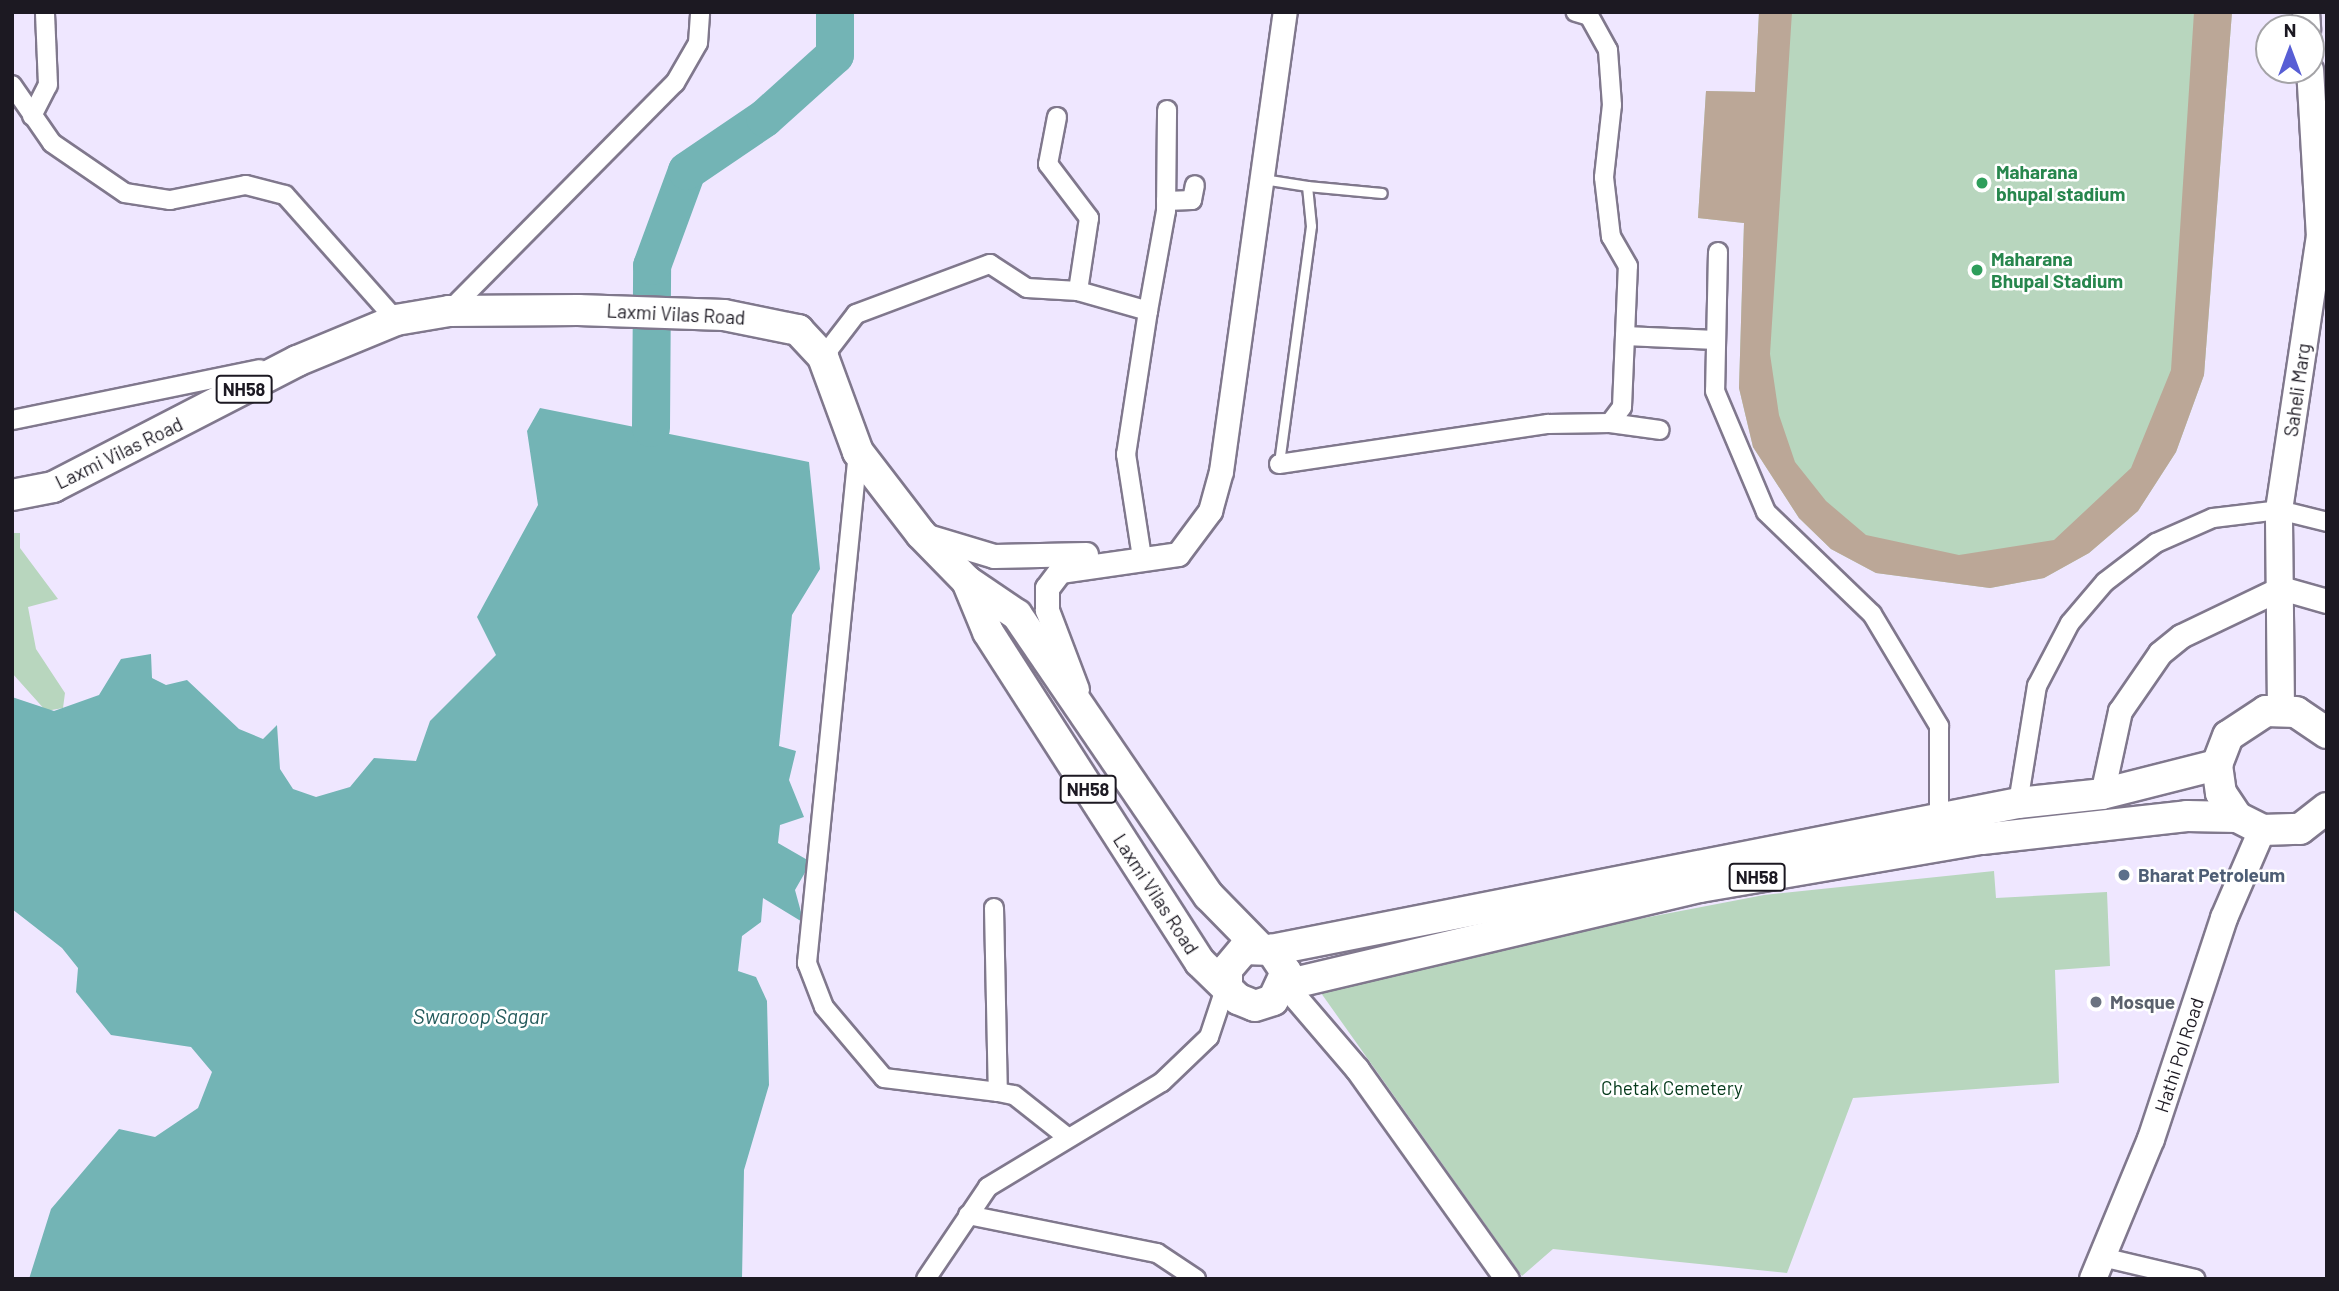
<!DOCTYPE html>
<html>
<head>
<meta charset="utf-8">
<style>
  body { margin:0 }
  #map { position:relative; width:2339px; height:1291px; overflow:hidden; background:#efe7ff; font-family:Barlow,sans-serif }
  div>[style] { position:absolute }
  .green>* { inset:0; background:#b8d6be }
  .water>* { inset:0; background:#73b4b5 }
  .river>* { height:38px; margin:-19px; padding:0 19px; transform-origin:19px; border-radius:19px; background:#73b4b5 }
  .building>* { inset:0; background:#bba797 }
  .roads { filter:drop-shadow(2px 0 #80788d) drop-shadow(-2px 0 #80788d) drop-shadow(0 2px #80788d) drop-shadow(0 -2px #80788d) }
  .service>* { height:9px; margin:-4.5px; padding:0 4.5px; transform-origin:4.5px; border-radius:4.5px; background:#fff }
  .minor>* { height:18px; margin:-9px; padding:0 9px; transform-origin:9px; border-radius:9px; background:#fff }
  .tertiary>* { height:23px; margin:-11.5px; padding:0 11.5px; transform-origin:11.5px; border-radius:11.5px; background:#fff }
  .secondary>* { height:26px; margin:-13px; padding:0 13px; transform-origin:13px; border-radius:13px; background:#fff }
  .trunk>* { height:30px; margin:-15px; padding:0 15px; transform-origin:15px; border-radius:15px; background:#fff }
  .dots>* { width:19px; height:19px; translate:-50% -50%; box-sizing:border-box; border:4px solid #fff; border-radius:50% }
  span { translate:-50% -50%; white-space:nowrap; text-align:center; line-height:1.15; -webkit-text-stroke:5px #fff; paint-order:stroke }
  .shield-label span { padding:2px 5px; background:#fff; border:2px solid; border-radius:5px; -webkit-text-stroke-width:0 }
  .shield-label { font-size:18px; color:#1c1922; font-weight:700 }
  .leisure-label { font-size:19px; color:#27864d; font-weight:700 }
  .left { translate:0 -50%; text-align:left }
  .street-label { font-size:19px; color:#1c1922 }
  .service-label { font-size:19px; color:#4e5e75; font-weight:700 }
  .worship-label { font-size:19px; color:#5b616d; font-weight:700 }
  .park-label { font-size:19px; color:#04391a }
  .water-label { font-size:21px; color:#245b5c; font-style:italic }
  .frame { position:absolute; inset:0; border:14px solid #1c1922; pointer-events:none }
  .north { position:absolute; left:2255px; top:14px; width:70px; height:70px; box-sizing:border-box; background:#fff; border:2px solid #a4a3a7; border-radius:50%; rotate:0deg; font-size:19px; font-weight:700; line-height:28px; text-align:center; color:#1c1922 }
  .north::after { content:''; display:block; margin:auto; width:24px; height:32px; background:#585ed5; clip-path:polygon(50% 0,100% 100%,50% 72%,0 100%) }
</style>
</head>
<body>
<div id="map">
  <div class="green">
    <div style="clip-path:polygon(1759px 12px,2232px 12px,2204px 375px,2176px 452px,2138px 511px,2089px 553px,2044px 578px,1990px 588px,1876px 573px,1831px 549px,1799px 518px,1753px 447px,1739px 388px,1744px 223px,1698px 218px,1706px 91px,1755px 92px)"></div>
    <div style="clip-path:polygon(12px 533px,20px 533px,20px 548px,58px 599px,28px 607px,36px 649px,65px 693px,63px 708px,46px 711px,12px 673px)"></div>
    <div style="clip-path:polygon(1994px 871px,1996px 898px,2107px 892px,2110px 966px,2055px 970px,2059px 1083px,1853px 1098px,1787px 1273px,1553px 1249px,1522px 1276px,1321px 993px,1524px 941px,1764px 895px)"></div>
  </div>
  <div class="water">
    <div style="clip-path:polygon(540px 408px,809px 462px,820px 569px,792px 615px,779px 746px,796px 751px,789px 780px,804px 817px,780px 825px,778px 843px,811px 862px,795px 890px,804px 923px,763px 898px,761px 922px,742px 936px,738px 971px,756px 977px,767px 1001px,769px 1085px,744px 1170px,742px 1279px,29px 1279px,51px 1209px,119px 1129px,155px 1137px,198px 1108px,212px 1072px,191px 1047px,111px 1035px,76px 992px,78px 968px,62px 948px,12px 909px,12px 697px,54px 711px,99px 695px,121px 659px,151px 654px,152px 678px,166px 685px,187px 680px,239px 729px,263px 739px,277px 725px,280px 769px,293px 789px,316px 797px,350px 787px,374px 758px,416px 761px,430px 721px,496px 655px,477px 617px,538px 505px,527px 431px)"></div>
  </div>
  <div class="river">
    <div style="left:651px;top:428px;width:162px;rotate:-89.6deg"></div>
    <div style="left:652px;top:266px;width:101px;rotate:-69.8deg"></div>
    <div style="left:687px;top:171px;width:94px;rotate:-34.2deg"></div>
    <div style="left:765px;top:118px;width:94px;rotate:-42deg"></div>
    <div style="left:835px;top:55px;width:43px;rotate:-90deg"></div>
  </div>
  <div class="building">
    <div style="clip-path:polygon(1759px 12px,1792px 12px,1770px 354px,1779px 415px,1795px 462px,1826px 501px,1866px 535px,1959px 555px,2054px 540px,2131px 468px,2171px 370px,2194px 12px,2232px 12px,2204px 375px,2176px 452px,2138px 511px,2089px 553px,2044px 578px,1990px 588px,1876px 573px,1831px 549px,1799px 518px,1753px 447px,1739px 388px,1744px 223px,1698px 218px,1706px 91px,1755px 92px)"></div>
  </div>
  <div class="roads">
    <div class="service">
      <div style="left:1263px;top:179px;width:45px;rotate:9deg"></div>
      <div style="left:1307px;top:186px;width:40px;rotate:84.3deg"></div>
      <div style="left:1311px;top:226px;width:240px;rotate:97.7deg"></div>
      <div style="left:1307px;top:186px;width:75px;rotate:5.3deg"></div>
    </div>
    <div class="minor">
      <div style="left:12px;top:85px;width:70px;rotate:55.4deg"></div>
      <div style="left:52px;top:143px;width:88px;rotate:34.4deg"></div>
      <div style="left:125px;top:193px;width:46px;rotate:8.8deg"></div>
      <div style="left:170px;top:200px;width:77px;rotate:-11.2deg"></div>
      <div style="left:246px;top:185px;width:40px;rotate:14.4deg"></div>
      <div style="left:285px;top:195px;width:167px;rotate:48.4deg"></div>
      <div style="left:32px;top:116px;width:35px;rotate:-63deg"></div>
      <div style="left:48px;top:85px;width:73px;rotate:-92.4deg"></div>
      <div style="left:1057px;top:117px;width:48px;rotate:100.8deg"></div>
      <div style="left:1048px;top:164px;width:68px;rotate:52.8deg"></div>
      <div style="left:1089px;top:218px;width:74px;rotate:98.6deg"></div>
      <div style="left:1166px;top:201px;width:26px;rotate:-2deg"></div>
      <div style="left:1192px;top:200px;width:15px;rotate:-79deg"></div>
      <div style="left:1718px;top:252px;width:139px;rotate:91.2deg"></div>
      <div style="left:1715px;top:391px;width:131px;rotate:67.1deg"></div>
      <div style="left:1766px;top:512px;width:147px;rotate:43.9deg"></div>
      <div style="left:1872px;top:614px;width:131px;rotate:59.1deg"></div>
      <div style="left:1939px;top:726px;width:100px;rotate:90deg"></div>
      <div style="left:449px;top:311px;width:321px;rotate:-45.3deg"></div>
      <div style="left:675px;top:83px;width:46px;rotate:-60.1deg"></div>
      <div style="left:698px;top:43px;width:31px;rotate:-86deg"></div>
      <div style="left:1148px;top:311px;width:102px;rotate:-79.8deg"></div>
      <div style="left:1166px;top:211px;width:101px;rotate:-89.4deg"></div>
      <div style="left:1625px;top:336px;width:91px;rotate:2.5deg"></div>
      <div style="left:823px;top:357px;width:54px;rotate:-52.5deg"></div>
      <div style="left:856px;top:314px;width:143px;rotate:-20.5deg"></div>
      <div style="left:990px;top:264px;width:44px;rotate:33deg"></div>
      <div style="left:1027px;top:288px;width:51px;rotate:3.4deg"></div>
      <div style="left:1078px;top:291px;width:73px;rotate:15.9deg"></div>
      <div style="left:1148px;top:311px;width:145px;rotate:98.7deg"></div>
      <div style="left:1126px;top:454px;width:98px;rotate:81.2deg"></div>
      <div style="left:12px;top:420px;width:253px;rotate:-11.6deg"></div>
      <div style="left:1610px;top:423px;width:50px;rotate:8deg"></div>
      <div style="left:858px;top:452px;width:514px;rotate:95.7deg"></div>
      <div style="left:807px;top:963px;width:47px;rotate:68.9deg"></div>
      <div style="left:824px;top:1007px;width:93px;rotate:49.8deg"></div>
      <div style="left:884px;top:1078px;width:115px;rotate:7deg"></div>
      <div style="left:1279px;top:464px;width:272px;rotate:-8.5deg"></div>
      <div style="left:1548px;top:424px;width:62px;rotate:-0.9deg"></div>
      <div style="left:1610px;top:423px;width:20px;rotate:-53deg"></div>
      <div style="left:1622px;top:407px;width:141px;rotate:-87.6deg"></div>
      <div style="left:1628px;top:266px;width:34px;rotate:-120deg"></div>
      <div style="left:1611px;top:237px;width:60px;rotate:-96.7deg"></div>
      <div style="left:1604px;top:177px;width:72px;rotate:-83.7deg"></div>
      <div style="left:1612px;top:105px;width:55px;rotate:-94.2deg"></div>
      <div style="left:1608px;top:50px;width:39px;rotate:-119deg"></div>
      <div style="left:1589px;top:16px;width:14px;rotate:-163deg"></div>
      <div style="left:2018px;top:803px;width:119px;rotate:-80.8deg"></div>
      <div style="left:2037px;top:686px;width:71px;rotate:-62.4deg"></div>
      <div style="left:2070px;top:623px;width:54px;rotate:-49.5deg"></div>
      <div style="left:2105px;top:582px;width:64px;rotate:-37.4deg"></div>
      <div style="left:2156px;top:543px;width:62px;rotate:-23.7deg"></div>
      <div style="left:2213px;top:518px;width:66px;rotate:-6.9deg"></div>
      <div style="left:2279px;top:510px;width:49px;rotate:14deg"></div>
      <div style="left:994px;top:908px;width:184px;rotate:88.8deg"></div>
      <div style="left:998px;top:1092px;width:16px;rotate:11deg"></div>
      <div style="left:1014px;top:1095px;width:66px;rotate:38.3deg"></div>
      <div style="left:968px;top:1215px;width:193px;rotate:11.4deg"></div>
      <div style="left:1157px;top:1253px;width:47px;rotate:33.7deg"></div>
      <div style="left:2102px;top:1257px;width:96px;rotate:13.3deg"></div>
      <div style="left:926px;top:1279px;width:111px;rotate:-56deg"></div>
      <div style="left:988px;top:1187px;width:203px;rotate:-31.1deg"></div>
      <div style="left:1162px;top:1082px;width:65px;rotate:-43.8deg"></div>
      <div style="left:1209px;top:1037px;width:57px;rotate:-71.6deg"></div>
    </div>
    <div class="tertiary">
      <div style="left:924px;top:535px;width:73px;rotate:16.7deg"></div>
      <div style="left:994px;top:556px;width:92px;rotate:-1.2deg"></div>
      <div style="left:1077px;top:689px;width:85px;rotate:-110.8deg"></div>
      <div style="left:1047px;top:610px;width:22px;rotate:-90deg"></div>
      <div style="left:1047px;top:588px;width:21px;rotate:-53deg"></div>
      <div style="left:1060px;top:571px;width:119px;rotate:-8.2deg"></div>
      <div style="left:1178px;top:554px;width:54px;rotate:-53.3deg"></div>
      <div style="left:1210px;top:511px;width:41px;rotate:-74.6deg"></div>
      <div style="left:1221px;top:471px;width:463px;rotate:-82.1deg"></div>
      <div style="left:2102px;top:794px;width:85px;rotate:-77.8deg"></div>
      <div style="left:2120px;top:711px;width:70px;rotate:-55.4deg"></div>
      <div style="left:2160px;top:653px;width:27px;rotate:-39deg"></div>
      <div style="left:2181px;top:636px;width:111px;rotate:-25.6deg"></div>
      <div style="left:2281px;top:588px;width:48px;rotate:15.8deg"></div>
      <div style="left:1285px;top:985px;width:111px;rotate:49.4deg"></div>
      <div style="left:1357px;top:1069px;width:258px;rotate:54.5deg"></div>
    </div>
    <div class="secondary">
      <div style="left:2306px;top:12px;width:16px;rotate:86deg"></div>
      <div style="left:2281px;top:710px;width:200px;rotate:-90.6deg"></div>
      <div style="left:2279px;top:510px;width:276px;rotate:-81.5deg"></div>
      <div style="left:2320px;top:237px;width:167px;rotate:-93.4deg"></div>
      <div style="left:2093px;top:1279px;width:152px;rotate:-67.5deg"></div>
      <div style="left:2151px;top:1139px;width:233px;rotate:-71.7deg"></div>
      <div style="left:2224px;top:918px;width:96px;rotate:-66.6deg"></div>
    </div>
    <div class="trunk">
      <div style="left:12px;top:495px;width:42px;rotate:-11deg"></div>
      <div style="left:53px;top:487px;width:275px;rotate:-27.3deg"></div>
      <div style="left:297px;top:361px;width:107px;rotate:-22.5deg"></div>
      <div style="left:396px;top:320px;width:54px;rotate:-9.6deg"></div>
      <div style="left:449px;top:311px;width:129px;rotate:-0.4deg"></div>
      <div style="left:578px;top:310px;width:146px;rotate:2deg"></div>
      <div style="left:724px;top:315px;width:76px;rotate:11.5deg"></div>
      <div style="left:798px;top:330px;width:37px;rotate:47deg"></div>
      <div style="left:823px;top:357px;width:101px;rotate:69.8deg"></div>
      <div style="left:858px;top:452px;width:103px;rotate:52.5deg"></div>
      <div style="left:921px;top:534px;width:66px;rotate:45.6deg"></div>
      <div style="left:967px;top:581px;width:55px;rotate:67.6deg"></div>
      <div style="left:988px;top:632px;width:392px;rotate:57.3deg"></div>
      <div style="left:1200px;top:962px;width:53px;rotate:44.2deg"></div>
      <div style="left:1238px;top:999px;width:18px;rotate:22deg"></div>
      <div style="left:1255px;top:1006px;width:19px;rotate:-18deg"></div>
      <div style="left:1273px;top:1000px;width:31px;rotate:-65deg"></div>
      <div style="left:1286px;top:972px;width:27px;rotate:-124deg"></div>
      <div style="left:1271px;top:950px;width:27px;rotate:-178deg"></div>
      <div style="left:1244px;top:949px;width:26px;rotate:130deg"></div>
      <div style="left:1227px;top:969px;width:14px;rotate:90deg"></div>
      <div style="left:967px;top:581px;width:60px;rotate:34.2deg"></div>
      <div style="left:1017px;top:615px;width:340px;rotate:55.7deg"></div>
      <div style="left:1209px;top:896px;width:70px;rotate:45.6deg"></div>
      <div style="left:2327px;top:733px;width:37px;rotate:-146deg"></div>
      <div style="left:2296px;top:712px;width:30px;rotate:-178deg"></div>
      <div style="left:2266px;top:711px;width:45px;rotate:146.7deg"></div>
      <div style="left:2228px;top:736px;width:31px;rotate:111deg"></div>
      <div style="left:2217px;top:765px;width:28px;rotate:82deg"></div>
      <div style="left:2221px;top:793px;width:29px;rotate:56deg"></div>
      <div style="left:2237px;top:817px;width:28px;rotate:27deg"></div>
      <div style="left:2262px;top:830px;width:38px;rotate:-2deg"></div>
      <div style="left:2300px;top:829px;width:34px;rotate:-38deg"></div>
      <div style="left:1271px;top:950px;width:761px;rotate:-11.13deg"></div>
      <div style="left:2018px;top:803px;width:84px;rotate:-6.1deg"></div>
      <div style="left:2102px;top:794px;width:119px;rotate:-14.2deg"></div>
      <div style="left:1285px;top:985px;width:426px;rotate:-13.3deg"></div>
      <div style="left:1700px;top:887px;width:286px;rotate:-9.7deg"></div>
      <div style="left:1982px;top:839px;width:206px;rotate:-6.4deg"></div>
      <div style="left:2187px;top:816px;width:50px;rotate:1.1deg"></div>
    </div>
  </div>
  <div class="dots">
    <div style="left:1982px;top:183px;background:#2e9e5b"></div>
    <div style="left:1977px;top:270px;background:#2e9e5b"></div>
    <div style="left:2124px;top:875px;background:#5c6f8a"></div>
    <div style="left:2096px;top:1002px;background:#6b7280"></div>
  </div>
  <div class="shield-label">
    <span style="left:244px;top:389px">NH58</span>
    <span style="left:1088px;top:789px">NH58</span>
    <span style="left:1757px;top:877px">NH58</span>
  </div>
  <div class="leisure-label">
    <span class="left" style="left:1996px;top:183px">Maharana<br>bhupal stadium</span>
    <span class="left" style="left:1991px;top:270px">Maharana<br>Bhupal Stadium</span>
  </div>
  <div class="street-label">
    <span style="left:676px;top:314px;rotate:3deg">Laxmi Vilas Road</span>
    <span style="left:2297px;top:390px;rotate:-82deg">Saheli Marg</span>
    <span style="left:119px;top:453px;rotate:-26deg">Laxmi Vilas Road</span>
    <span style="left:1156px;top:894px;rotate:57deg">Laxmi Vilas Road</span>
    <span style="left:2179px;top:1055px;rotate:-72deg">Hathi Pol Road</span>
  </div>
  <div class="service-label">
    <span class="left" style="left:2138px;top:875px">Bharat Petroleum</span>
  </div>
  <div class="worship-label">
    <span class="left" style="left:2110px;top:1002px">Mosque</span>
  </div>
  <div class="park-label">
    <span style="left:1672px;top:1088px">Chetak Cemetery</span>
  </div>
  <div class="water-label">
    <span style="left:480px;top:1016px">Swaroop Sagar</span>
  </div>
  <div class="frame"></div>
  <div class="north">N</div>
</div>
</body>
</html>
